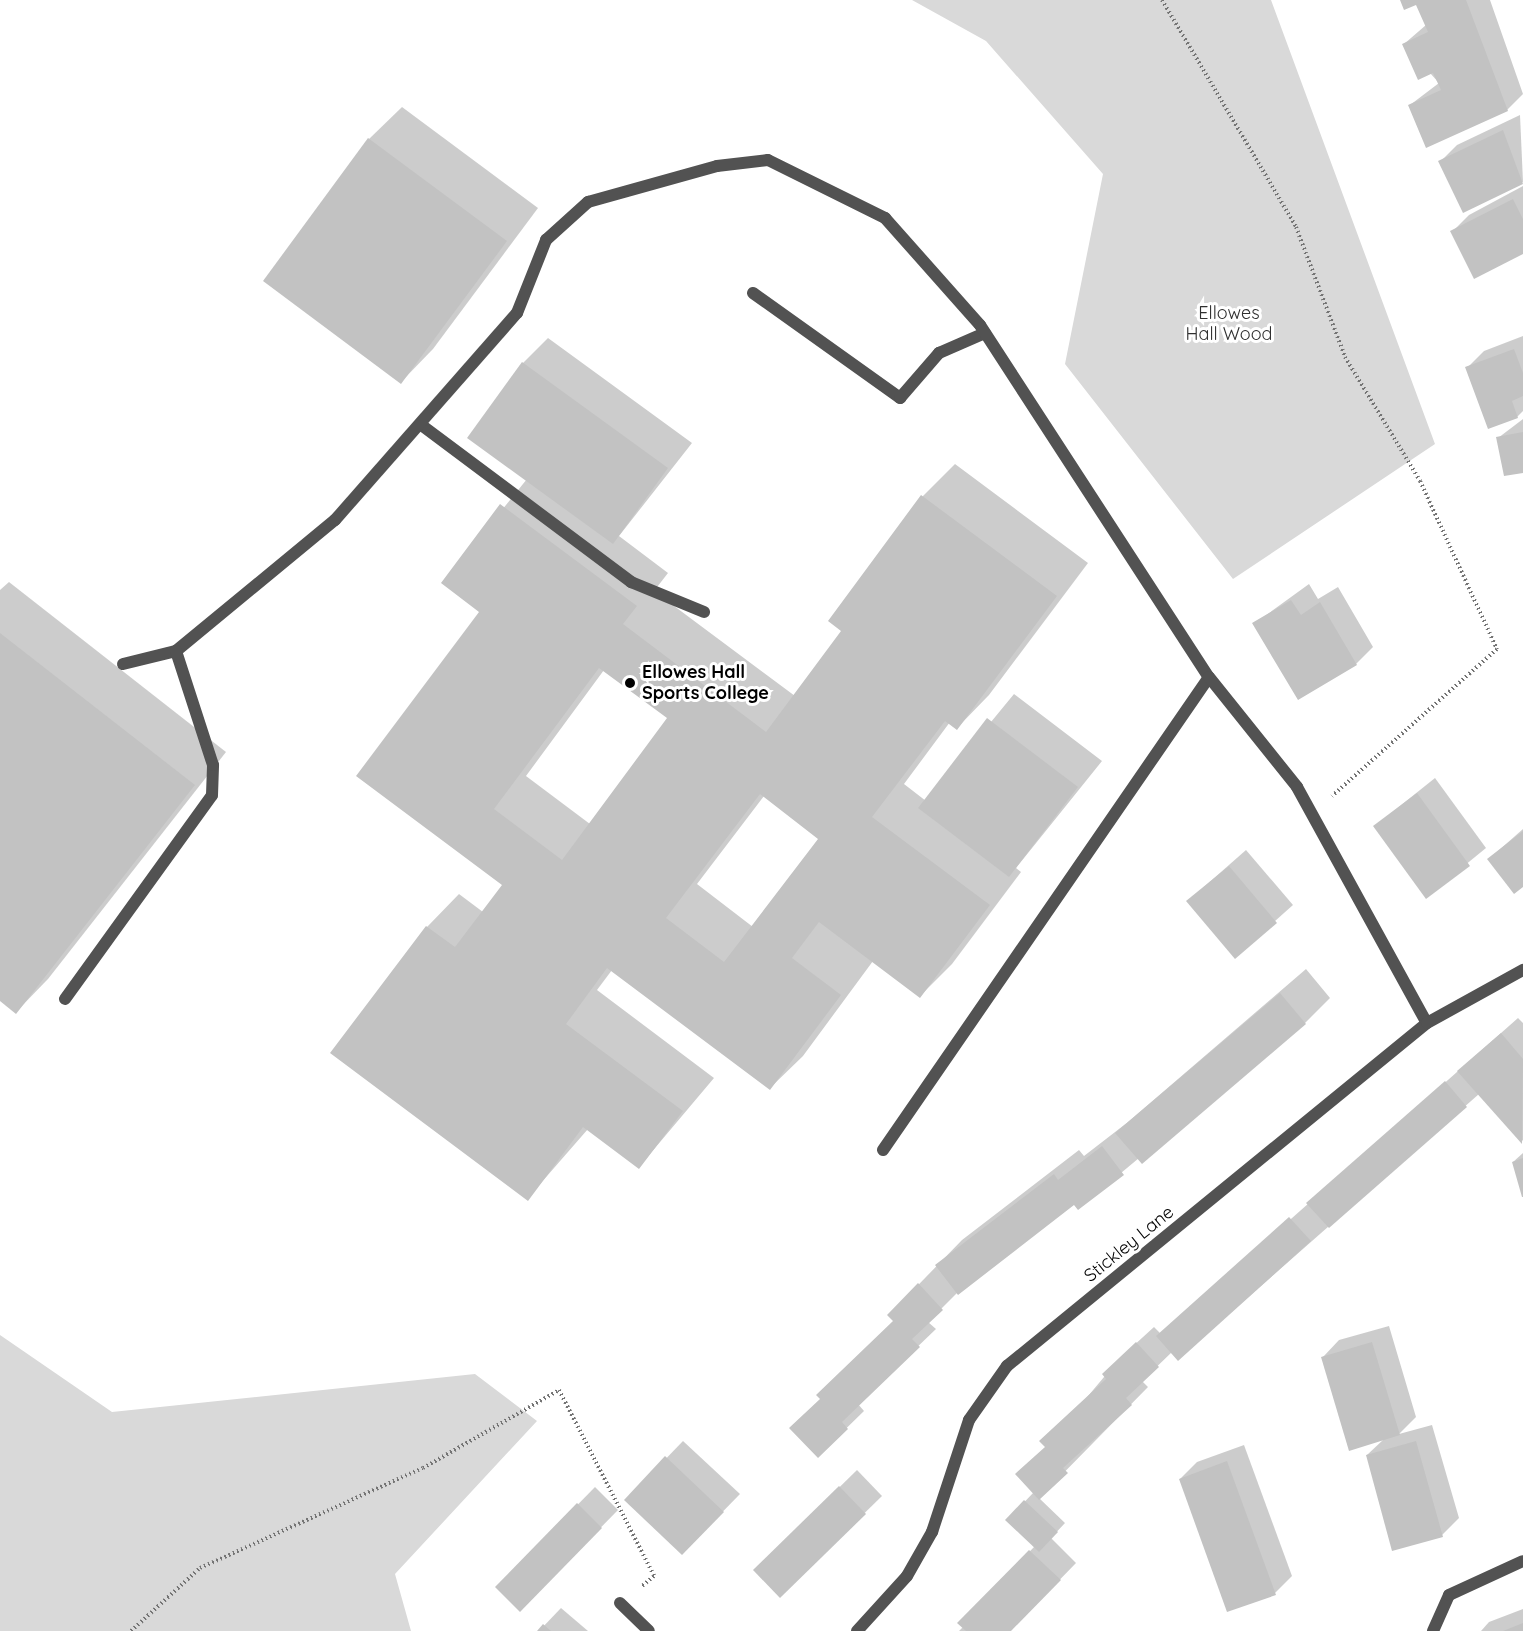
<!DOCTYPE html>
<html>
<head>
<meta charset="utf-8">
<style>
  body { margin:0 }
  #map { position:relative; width:1523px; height:1631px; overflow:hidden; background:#fff; font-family:Quicksand,sans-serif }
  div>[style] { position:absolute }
  .green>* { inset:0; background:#d9d9d9 }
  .shadow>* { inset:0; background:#0003 }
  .building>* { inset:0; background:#c2c2c2 }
  .path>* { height:4px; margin-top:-2px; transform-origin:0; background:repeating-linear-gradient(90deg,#747474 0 1.5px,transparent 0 4.5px) }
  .lane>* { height:12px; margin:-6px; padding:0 6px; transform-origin:6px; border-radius:6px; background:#525252 }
  .street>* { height:12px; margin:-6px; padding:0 6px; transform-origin:6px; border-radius:6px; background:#525252 }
  .dots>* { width:16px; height:16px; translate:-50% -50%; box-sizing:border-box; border:3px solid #fff; border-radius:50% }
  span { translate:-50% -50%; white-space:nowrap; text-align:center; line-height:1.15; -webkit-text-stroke:6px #fff; paint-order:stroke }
  .park-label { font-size:18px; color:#303030 }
  .poi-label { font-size:18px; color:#000; font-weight:700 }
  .left { translate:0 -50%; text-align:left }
  .street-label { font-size:18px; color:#000 }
</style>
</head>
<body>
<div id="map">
  <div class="green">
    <div style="clip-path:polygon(912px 0,1271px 0,1435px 444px,1233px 579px,1065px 364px,1103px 174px,986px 41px)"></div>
    <div style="clip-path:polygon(0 1335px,112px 1412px,475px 1374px,537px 1421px,395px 1574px,411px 1631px,0 1631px)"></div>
  </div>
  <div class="shadow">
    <div style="clip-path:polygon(1402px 0,1490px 0,1523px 94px,1507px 110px,1410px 105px,1439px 83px,1404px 44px,1426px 25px,1417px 3px)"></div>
    <div style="clip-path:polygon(402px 107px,538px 208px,433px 349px,401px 382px,369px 139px)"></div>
    <div style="clip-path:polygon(1520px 115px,1523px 182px,1463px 211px,1440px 162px,1457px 145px)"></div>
    <div style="clip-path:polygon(1523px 186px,1523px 252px,1452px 232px,1469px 215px)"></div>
    <div style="clip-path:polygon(1523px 336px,1523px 411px,1517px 417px,1467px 368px,1484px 351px)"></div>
    <div style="clip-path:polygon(evenodd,548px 338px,692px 443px,619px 536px,668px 573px,654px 591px,795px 696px,843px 631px,923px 496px,955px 464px,1088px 563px,989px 695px,957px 728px,950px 722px,904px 784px,926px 801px,1014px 694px,1102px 761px,1016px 868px,1021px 872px,952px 964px,920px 996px,873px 961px,803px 1056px,770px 1088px,612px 970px,597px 990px,714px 1078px,639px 1167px,588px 1129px,527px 1199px,427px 927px,459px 894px,483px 912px,504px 885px,358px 776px,481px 611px,443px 583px,527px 479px,523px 363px,548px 338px,604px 670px,669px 718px,590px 824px,526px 776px,604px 670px,548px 338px,764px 796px,820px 839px,753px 927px,697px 884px,764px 796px)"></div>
    <div style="clip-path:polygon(1523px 419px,1523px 471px,1498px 438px)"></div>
    <div style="clip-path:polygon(9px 582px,226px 752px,48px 979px,16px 1012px,0 999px,0 590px)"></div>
    <div style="clip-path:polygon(1309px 584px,1318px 599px,1338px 587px,1373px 647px,1356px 664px,1298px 698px,1254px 624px)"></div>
    <div style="clip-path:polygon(1435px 778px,1486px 848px,1426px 897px,1375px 826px)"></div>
    <div style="clip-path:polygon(1523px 829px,1523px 885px,1489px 859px)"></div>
    <div style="clip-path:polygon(1246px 850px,1293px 905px,1235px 957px,1188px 901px)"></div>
    <div style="clip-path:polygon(1306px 969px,1330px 998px,1305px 1023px,1142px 1162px,1139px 1158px,1079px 1208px,1074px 1203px,958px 1292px,928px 1322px,936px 1329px,858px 1404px,864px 1411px,818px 1456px,822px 1399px,894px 1321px,889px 1315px,962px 1240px,1079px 1150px,1084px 1156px,1128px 1122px)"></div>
    <div style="clip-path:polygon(1518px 1018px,1523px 1023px,1523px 1141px,1479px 1094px,1178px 1359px,1172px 1352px,1142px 1381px,1148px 1387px,1039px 1498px,1065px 1523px,1051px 1538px,1076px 1563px,1010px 1631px,959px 1631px,963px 1627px,960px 1623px,1035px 1546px,1007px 1520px,1034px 1492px,1046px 1446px,1120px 1358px,1154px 1327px,1161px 1334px)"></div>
    <div style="clip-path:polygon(1523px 1153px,1523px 1194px,1513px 1162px)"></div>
    <div style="clip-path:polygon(1389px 1326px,1416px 1417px,1399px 1434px,1432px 1425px,1459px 1518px,1442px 1535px,1367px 1455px,1384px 1439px,1323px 1357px,1339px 1340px)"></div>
    <div style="clip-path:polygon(683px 1441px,740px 1494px,699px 1536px,626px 1500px)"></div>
    <div style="clip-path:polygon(1244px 1445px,1292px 1576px,1275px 1593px,1180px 1479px,1197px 1462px)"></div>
    <div style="clip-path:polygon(857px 1470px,882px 1496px,780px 1596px,755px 1570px)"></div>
    <div style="clip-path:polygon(595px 1487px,618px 1510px,520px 1610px,497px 1587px)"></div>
    <div style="clip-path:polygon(561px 1608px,588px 1631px,539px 1631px)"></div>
    <div style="clip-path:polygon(1523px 1609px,1523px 1631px,1481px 1631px,1489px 1622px)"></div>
  </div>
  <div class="building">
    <div style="clip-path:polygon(1400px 0,1466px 0,1508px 111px,1426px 148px,1408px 105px,1441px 90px,1433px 73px,1418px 80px,1402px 44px,1428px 32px,1416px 5px,1404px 10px)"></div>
    <div style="clip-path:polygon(1503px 130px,1523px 184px,1463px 213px,1438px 161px)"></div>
    <div style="clip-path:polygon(368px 138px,507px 241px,401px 384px,263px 281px)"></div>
    <div style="clip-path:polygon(1513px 199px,1523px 219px,1523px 254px,1474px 279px,1450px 231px)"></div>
    <div style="clip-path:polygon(1514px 349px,1523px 373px,1523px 396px,1512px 401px,1518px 418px,1488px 429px,1465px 367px)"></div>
    <div style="clip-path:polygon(522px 362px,668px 468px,613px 544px,467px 438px)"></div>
    <div style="clip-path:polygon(1523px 432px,1523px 473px,1504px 476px,1496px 437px)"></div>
    <div style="clip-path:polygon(evenodd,921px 495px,1057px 596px,957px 730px,945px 721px,872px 817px,990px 905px,920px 998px,819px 922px,792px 958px,841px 995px,770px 1090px,607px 968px,566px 1024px,683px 1111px,639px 1169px,583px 1127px,528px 1201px,330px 1053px,426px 926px,455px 947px,502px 885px,356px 776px,479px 612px,441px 583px,500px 504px,637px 606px,623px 624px,766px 732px,841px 631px,828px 621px,921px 495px,599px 668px,667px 718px,562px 860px,494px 809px,599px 668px,921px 495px,760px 794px,818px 839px,724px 962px,666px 918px,760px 794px)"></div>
    <div style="clip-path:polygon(1291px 600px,1301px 615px,1320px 602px,1357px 665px,1298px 700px,1252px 623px)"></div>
    <div style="clip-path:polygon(0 633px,195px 785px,16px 1014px,0 1001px)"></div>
    <div style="clip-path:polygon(987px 718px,1078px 787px,1009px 877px,918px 808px)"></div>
    <div style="clip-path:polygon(1417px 793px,1470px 866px,1426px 899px,1373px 826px)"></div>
    <div style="clip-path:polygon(1523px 831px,1523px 887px,1514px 894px,1487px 859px)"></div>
    <div style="clip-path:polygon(1229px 866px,1277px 923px,1235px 959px,1186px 901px)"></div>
    <div style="clip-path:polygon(1280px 993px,1306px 1024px,1142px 1164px,1115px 1133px)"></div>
    <div style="clip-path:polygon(1501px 1033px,1523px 1059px,1522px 1144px,1457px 1071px)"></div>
    <div style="clip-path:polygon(1445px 1081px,1467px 1107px,1329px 1228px,1306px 1203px)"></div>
    <div style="clip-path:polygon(1102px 1146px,1124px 1175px,1078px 1210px,1074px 1205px,958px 1295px,935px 1265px,1054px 1174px,1058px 1180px)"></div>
    <div style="clip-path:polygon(1523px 1158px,1523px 1197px,1522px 1197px,1512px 1162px)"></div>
    <div style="clip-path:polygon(1289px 1217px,1311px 1241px,1178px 1361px,1156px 1336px)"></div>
    <div style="clip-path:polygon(918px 1283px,943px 1310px,912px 1339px,920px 1347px,842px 1422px,848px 1429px,818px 1458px,789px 1428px,820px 1399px,816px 1395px,893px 1321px,887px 1315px)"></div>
    <div style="clip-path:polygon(1136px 1342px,1159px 1367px,1126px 1398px,1132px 1405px,1063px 1468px,1068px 1473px,1039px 1500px,1015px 1474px,1045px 1447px,1039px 1441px,1106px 1379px,1102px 1374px)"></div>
    <div style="clip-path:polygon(1372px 1342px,1400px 1435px,1349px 1451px,1321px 1357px)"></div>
    <div style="clip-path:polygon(1416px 1441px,1443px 1537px,1392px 1551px,1366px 1455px)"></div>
    <div style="clip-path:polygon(665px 1456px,724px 1512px,682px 1555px,624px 1500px)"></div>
    <div style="clip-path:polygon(1227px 1461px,1276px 1595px,1227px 1612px,1179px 1479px)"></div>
    <div style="clip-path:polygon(839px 1486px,866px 1514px,780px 1598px,753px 1570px)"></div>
    <div style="clip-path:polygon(1024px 1500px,1058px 1532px,1039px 1552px,1005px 1520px)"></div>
    <div style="clip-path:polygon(577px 1503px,602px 1528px,520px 1612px,495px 1587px)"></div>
    <div style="clip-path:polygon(1029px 1550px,1061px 1580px,1011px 1631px,966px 1631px,957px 1623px)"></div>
    <div style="clip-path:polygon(1523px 1623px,1523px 1631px,1503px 1631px)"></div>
    <div style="clip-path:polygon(543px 1624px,551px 1631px,537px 1631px)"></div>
  </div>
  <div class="path">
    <div style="left:1162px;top:0;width:264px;rotate:59.4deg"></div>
    <div style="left:1296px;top:227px;width:139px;rotate:69.3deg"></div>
    <div style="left:1345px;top:357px;width:145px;rotate:58.8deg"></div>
    <div style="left:1420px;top:481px;width:185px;rotate:65.4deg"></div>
    <div style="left:1497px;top:649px;width:221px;rotate:138.3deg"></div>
    <div style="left:131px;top:1631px;width:93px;rotate:-42.4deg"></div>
    <div style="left:200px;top:1568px;width:244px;rotate:-24.2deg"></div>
    <div style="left:423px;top:1468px;width:157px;rotate:-29.8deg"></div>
    <div style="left:559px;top:1390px;width:209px;rotate:62.9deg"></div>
    <div style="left:654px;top:1576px;width:16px;rotate:140deg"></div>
  </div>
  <div class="lane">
    <div style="left:753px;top:293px;width:181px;rotate:35.5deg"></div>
    <div style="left:900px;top:398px;width:60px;rotate:-49.1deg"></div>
    <div style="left:939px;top:353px;width:50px;rotate:-23.5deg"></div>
    <div style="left:420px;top:424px;width:264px;rotate:36.8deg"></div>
    <div style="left:631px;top:582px;width:79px;rotate:22.3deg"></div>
    <div style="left:123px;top:664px;width:55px;rotate:-13.8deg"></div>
    <div style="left:176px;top:651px;width:206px;rotate:-39.5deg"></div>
    <div style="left:335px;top:520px;width:276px;rotate:-48.7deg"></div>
    <div style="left:517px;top:313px;width:79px;rotate:-68.3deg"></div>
    <div style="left:546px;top:240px;width:57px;rotate:-42.1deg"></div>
    <div style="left:588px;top:202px;width:134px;rotate:-15.6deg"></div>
    <div style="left:717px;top:166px;width:51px;rotate:-6.7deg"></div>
    <div style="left:768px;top:160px;width:131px;rotate:26.4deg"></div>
    <div style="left:885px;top:218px;width:143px;rotate:48.4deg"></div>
    <div style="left:980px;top:325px;width:420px;rotate:57deg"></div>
    <div style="left:65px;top:999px;width:251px;rotate:-54.2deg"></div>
    <div style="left:212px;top:795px;width:30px;rotate:-88deg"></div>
    <div style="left:213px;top:765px;width:120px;rotate:-108deg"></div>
    <div style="left:883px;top:1150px;width:574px;rotate:-55.42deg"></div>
    <div style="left:1209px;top:677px;width:141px;rotate:51.3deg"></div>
  </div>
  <div class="street">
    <div style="left:1297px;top:787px;width:269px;rotate:61.2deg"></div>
    <div style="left:620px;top:1603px;width:40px;rotate:44deg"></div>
    <div style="left:857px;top:1631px;width:74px;rotate:-47.7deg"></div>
    <div style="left:907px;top:1576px;width:51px;rotate:-60.4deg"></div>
    <div style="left:932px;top:1532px;width:118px;rotate:-71.7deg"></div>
    <div style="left:969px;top:1420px;width:66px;rotate:-54.9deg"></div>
    <div style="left:1007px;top:1366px;width:542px;rotate:-39.24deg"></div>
    <div style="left:1427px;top:1023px;width:110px;rotate:-28.9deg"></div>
    <div style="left:1433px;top:1631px;width:39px;rotate:-66deg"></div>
    <div style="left:1449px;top:1595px;width:81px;rotate:-24.7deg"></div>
  </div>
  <div class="dots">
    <div style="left:630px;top:683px;background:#000"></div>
  </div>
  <div class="park-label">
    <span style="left:1229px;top:324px">Ellowes<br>Hall Wood</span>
  </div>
  <div class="poi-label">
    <span class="left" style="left:642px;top:683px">Ellowes Hall<br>Sports College</span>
  </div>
  <div class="street-label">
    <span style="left:1129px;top:1244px;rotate:-39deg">Stickley Lane</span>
  </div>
</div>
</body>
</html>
